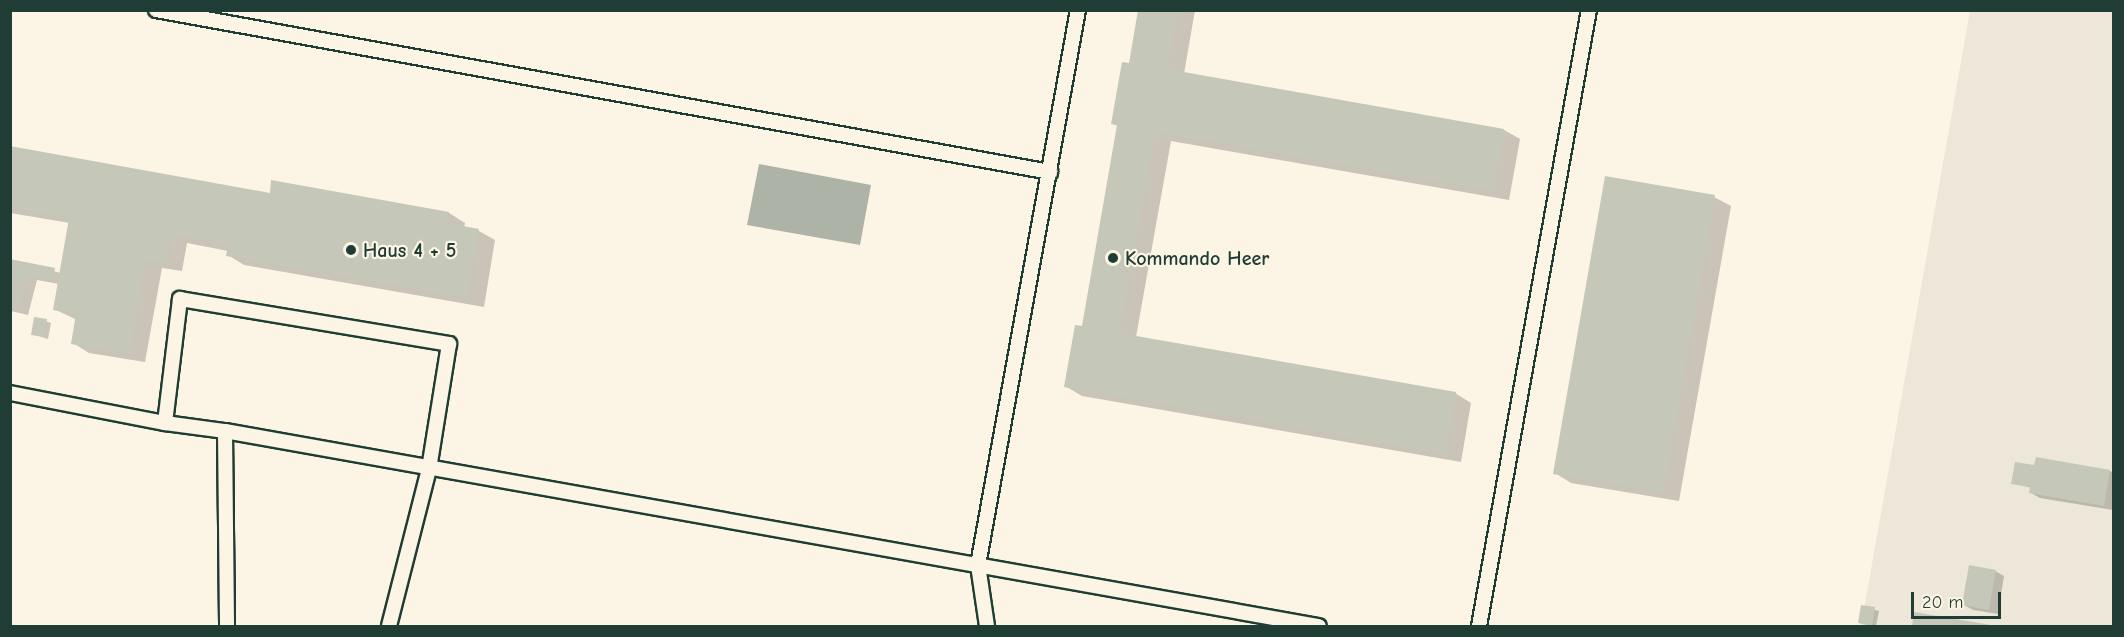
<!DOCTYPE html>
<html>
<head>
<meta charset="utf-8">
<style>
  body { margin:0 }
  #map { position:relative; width:2124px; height:637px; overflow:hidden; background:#fcf5e5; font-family:"Comic Neue",sans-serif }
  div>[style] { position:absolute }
  .built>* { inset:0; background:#ece7d8 }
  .water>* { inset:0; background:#aeb3a7 }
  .shadow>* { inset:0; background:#0003 }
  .building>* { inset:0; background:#c5c7b9 }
  .roads { filter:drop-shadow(2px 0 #1f3d34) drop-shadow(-2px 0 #1f3d34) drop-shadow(0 2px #1f3d34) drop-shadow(0 -2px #1f3d34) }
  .service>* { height:14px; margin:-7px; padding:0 7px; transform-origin:7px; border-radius:7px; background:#fcf5e5 }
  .dots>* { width:16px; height:16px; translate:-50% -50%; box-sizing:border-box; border:3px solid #fcf5e5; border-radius:50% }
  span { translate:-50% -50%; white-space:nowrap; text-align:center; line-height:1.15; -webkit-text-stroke:4.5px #fcf5e5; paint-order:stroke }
  .poi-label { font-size:20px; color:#1f3d34; font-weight:700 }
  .left { translate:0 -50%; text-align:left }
  .frame { position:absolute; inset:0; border:12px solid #1f3d34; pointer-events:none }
  .scale { position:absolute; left:1911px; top:592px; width:90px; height:27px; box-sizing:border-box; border:3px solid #1f3d34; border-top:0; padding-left:8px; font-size:18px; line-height:21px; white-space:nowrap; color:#1f3d34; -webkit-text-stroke:4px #fcf5e5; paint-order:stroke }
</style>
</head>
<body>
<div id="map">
  <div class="built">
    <div style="clip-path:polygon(1970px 11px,2113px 11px,2113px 626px,1861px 626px)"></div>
  </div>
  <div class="water">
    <div style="clip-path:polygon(759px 164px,871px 185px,860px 245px,747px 225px)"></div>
  </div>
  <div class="shadow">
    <div style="clip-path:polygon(1140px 10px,1195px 10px,1184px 74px,1504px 130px,1520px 139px,1509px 200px,1171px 141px,1136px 337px,1455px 393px,1471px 403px,1461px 462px,1082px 396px,1065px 386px,1083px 328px,1119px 127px,1112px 123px,1130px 65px)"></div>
    <div style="clip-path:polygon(10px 148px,272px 195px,449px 213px,465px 223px,464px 228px,479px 231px,495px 240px,484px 307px,244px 265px,228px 255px,228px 251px,187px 243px,182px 271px,162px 268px,145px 362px,89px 353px,73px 343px,77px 320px,54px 309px,59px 284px,37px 280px,28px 315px,11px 311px,11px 261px,61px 273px,70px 223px,10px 213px)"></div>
    <div style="clip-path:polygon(1714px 197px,1731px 206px,1679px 501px,1571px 483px,1555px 473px)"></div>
    <div style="clip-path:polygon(46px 321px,51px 323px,48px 339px,32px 334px)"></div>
    <div style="clip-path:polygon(2110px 471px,2114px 473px,2113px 510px,2040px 498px,2031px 493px,2032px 488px,2013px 483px)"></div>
    <div style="clip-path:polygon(1995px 571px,2004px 576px,1998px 614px,1973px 610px,1964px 605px)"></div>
    <div style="clip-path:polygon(1862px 607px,1879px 611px,1876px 626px,1859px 623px)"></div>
    <div style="clip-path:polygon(1916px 614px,1989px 626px,1913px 626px)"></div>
  </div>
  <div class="building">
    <div style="clip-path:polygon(1138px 10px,1178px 10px,1167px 69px,1504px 129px,1493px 191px,1155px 132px,1119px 333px,1456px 392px,1445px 454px,1064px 387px,1075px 325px,1082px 326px,1117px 125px,1111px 124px,1122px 62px,1129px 63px)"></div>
    <div style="clip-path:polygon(10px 146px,270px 193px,271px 180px,449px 212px,447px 223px,479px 229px,467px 298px,226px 256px,228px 245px,171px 235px,165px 263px,145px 260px,129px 354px,71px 344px,76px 314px,53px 310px,69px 218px,10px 208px)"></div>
    <div style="clip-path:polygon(1605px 176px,1715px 195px,1663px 493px,1553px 474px)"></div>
    <div style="clip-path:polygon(10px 259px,55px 268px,53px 280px,27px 276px,19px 311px,10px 309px)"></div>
    <div style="clip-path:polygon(34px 317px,47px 319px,44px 337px,31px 335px)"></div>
    <div style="clip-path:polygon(2036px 457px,2110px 470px,2104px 506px,2029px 493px,2030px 487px,2011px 484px,2015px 462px,2034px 465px)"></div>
    <div style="clip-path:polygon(1969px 565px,1996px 570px,1989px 610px,1962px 605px)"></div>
    <div style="clip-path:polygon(1861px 605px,1875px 607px,1872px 626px,1858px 623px)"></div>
    <div style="clip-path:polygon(1914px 612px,1991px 625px,1991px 626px,1912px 626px)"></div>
  </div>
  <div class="roads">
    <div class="service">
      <div style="left:156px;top:10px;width:909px;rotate:10.27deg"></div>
      <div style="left:10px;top:393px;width:158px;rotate:11deg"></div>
      <div style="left:165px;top:423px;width:61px;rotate:7.6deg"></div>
      <div style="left:225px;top:431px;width:1111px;rotate:10.11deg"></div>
      <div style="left:165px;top:423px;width:125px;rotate:-83.1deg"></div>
      <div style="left:180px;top:299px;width:273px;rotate:9.5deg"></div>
      <div style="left:449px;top:344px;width:127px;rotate:99.1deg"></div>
      <div style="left:429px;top:469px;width:162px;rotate:104.3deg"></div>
      <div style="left:225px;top:431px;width:195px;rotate:89.4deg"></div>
      <div style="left:987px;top:626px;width:62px;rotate:-98.4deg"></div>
      <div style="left:978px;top:565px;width:564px;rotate:-79.79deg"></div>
      <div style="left:1479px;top:626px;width:626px;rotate:-79.88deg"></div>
    </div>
  </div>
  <div class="dots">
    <div style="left:351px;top:250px;background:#1f3d34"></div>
    <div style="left:1113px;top:258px;background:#1f3d34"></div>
  </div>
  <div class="poi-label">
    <span class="left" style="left:363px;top:250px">Haus 4 + 5</span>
    <span class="left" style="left:1125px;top:258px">Kommando Heer</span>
  </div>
  <div class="frame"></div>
  <div class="scale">20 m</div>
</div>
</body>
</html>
